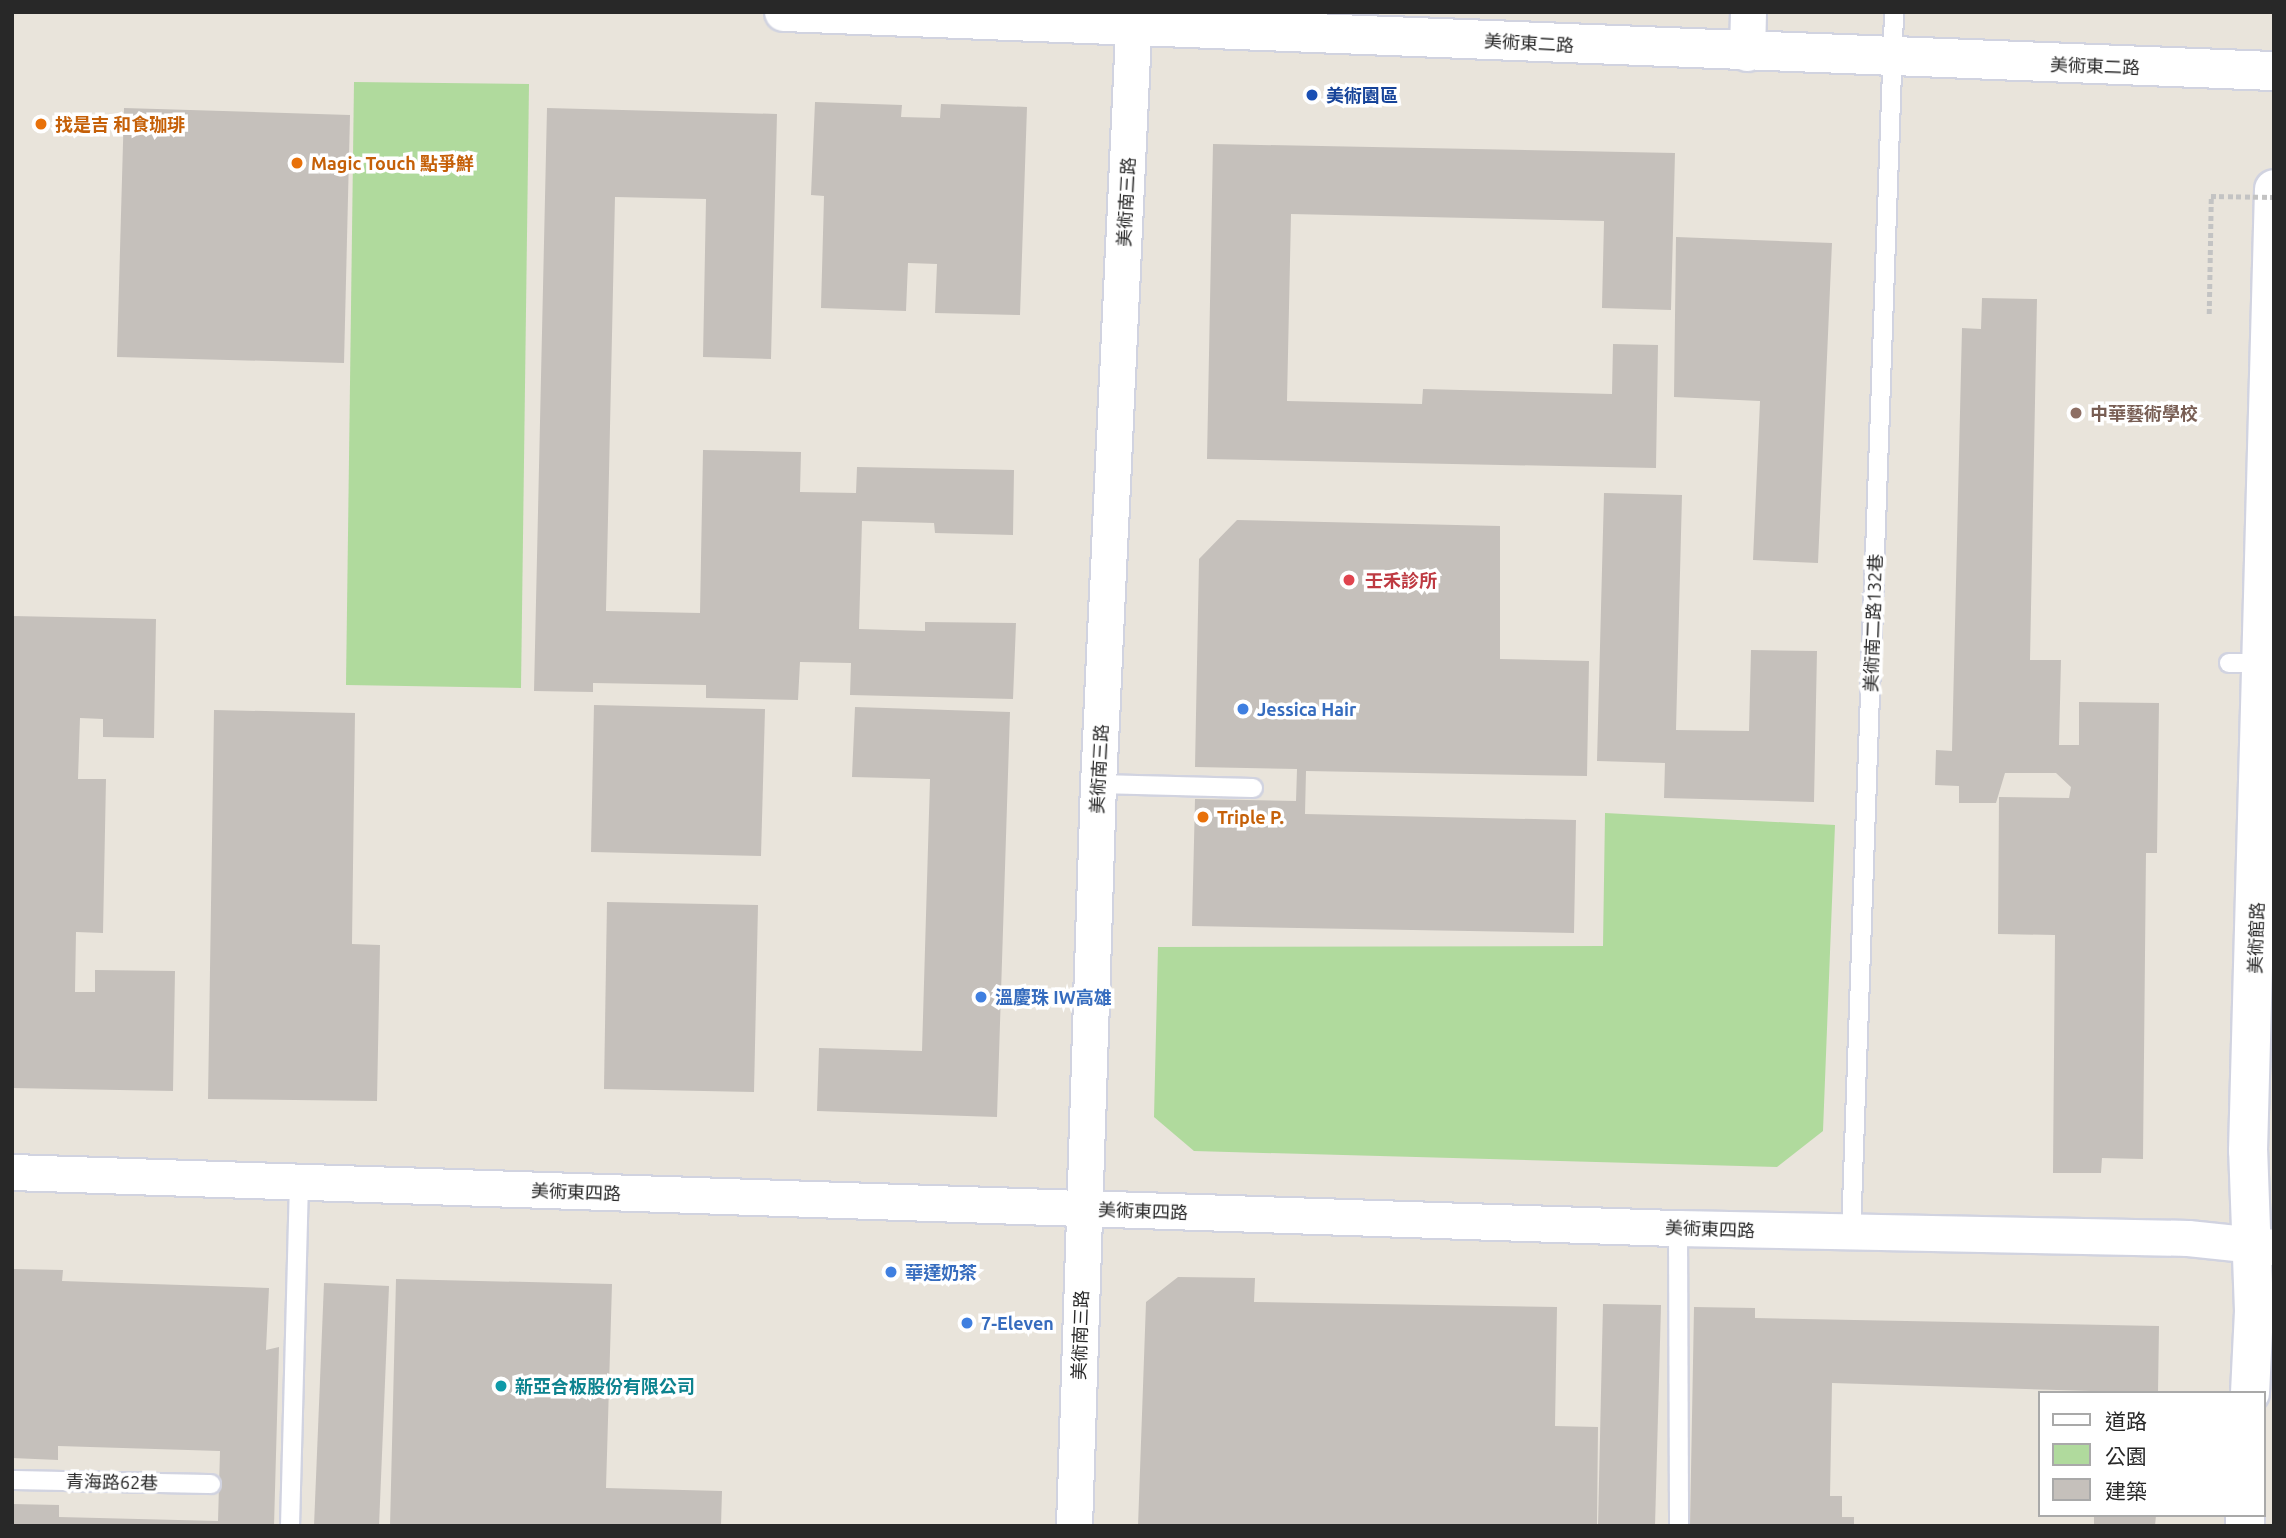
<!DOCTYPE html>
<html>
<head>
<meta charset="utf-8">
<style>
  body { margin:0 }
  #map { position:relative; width:2286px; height:1538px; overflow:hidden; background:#e9e4db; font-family:Ubuntu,"Noto Sans TC",sans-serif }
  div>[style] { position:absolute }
  .green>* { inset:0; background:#b0da9d }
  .building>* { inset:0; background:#c5c0bb }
  .path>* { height:4.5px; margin-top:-2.25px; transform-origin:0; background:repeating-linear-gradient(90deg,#c3c3c3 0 5px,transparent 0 8.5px) }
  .roads { filter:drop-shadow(2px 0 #d1d3e0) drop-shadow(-2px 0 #d1d3e0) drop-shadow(0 2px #d1d3e0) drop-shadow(0 -2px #d1d3e0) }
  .lane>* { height:18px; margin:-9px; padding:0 9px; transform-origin:9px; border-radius:9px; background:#fff }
  .street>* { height:35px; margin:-17.5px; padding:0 17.5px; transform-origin:17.5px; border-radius:17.5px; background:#fff }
  .secondary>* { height:38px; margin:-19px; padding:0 19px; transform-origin:19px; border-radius:19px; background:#fff }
  .path-bridge>* { height:4.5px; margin-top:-2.25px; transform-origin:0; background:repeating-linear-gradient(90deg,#c3c3c3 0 5px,transparent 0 8.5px) }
  .dots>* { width:19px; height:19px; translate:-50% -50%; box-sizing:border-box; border:4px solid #fff; border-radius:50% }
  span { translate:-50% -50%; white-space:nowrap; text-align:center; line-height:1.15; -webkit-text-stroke:7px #fff; paint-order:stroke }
  .street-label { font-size:18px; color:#282828 }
  .transit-label { font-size:18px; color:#164399; font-weight:700 }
  .left { translate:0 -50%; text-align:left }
  .food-label { font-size:18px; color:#c56008; font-weight:700 }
  .education-label { font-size:18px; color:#785e54; font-weight:700 }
  .health-label { font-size:18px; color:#be3a42; font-weight:700 }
  .shop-label { font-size:18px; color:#366cbe; font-weight:700 }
  .culture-label { font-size:18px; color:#0d838f; font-weight:700 }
  .frame { position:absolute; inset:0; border:14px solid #282828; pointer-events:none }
  .legend { position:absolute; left:2038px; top:1391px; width:228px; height:126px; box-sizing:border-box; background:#fff; border:2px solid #a9a9a9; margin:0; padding:9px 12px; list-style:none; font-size:21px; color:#282828 }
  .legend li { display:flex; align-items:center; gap:14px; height:35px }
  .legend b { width:35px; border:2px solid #a9a9a9 }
</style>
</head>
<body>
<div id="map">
  <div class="green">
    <div style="clip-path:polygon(354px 82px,529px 84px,521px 688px,346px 685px)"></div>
    <div style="clip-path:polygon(1605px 813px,1835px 825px,1823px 1131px,1777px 1167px,1194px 1151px,1154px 1117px,1158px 947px,1603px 946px)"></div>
  </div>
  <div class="building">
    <div style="clip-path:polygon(815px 102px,902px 105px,901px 117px,940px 118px,941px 104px,1027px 107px,1020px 315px,935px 313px,937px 264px,908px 263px,906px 311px,821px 308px,824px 196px,811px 195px)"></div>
    <div style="clip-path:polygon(124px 108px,350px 115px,344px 363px,117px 357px)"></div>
    <div style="clip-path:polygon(547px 108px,777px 114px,771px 359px,703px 357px,706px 199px,615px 197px,606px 611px,700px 613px,703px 450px,801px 452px,800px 492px,856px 493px,857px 467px,1014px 470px,1013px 535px,935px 533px,934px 523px,862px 521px,859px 629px,925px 631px,925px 622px,1016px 623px,1013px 699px,850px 695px,851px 663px,800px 662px,798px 700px,706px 698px,706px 685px,593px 683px,593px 692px,534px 691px)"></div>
    <div style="clip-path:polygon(1213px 144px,1675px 153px,1671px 310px,1602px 308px,1604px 221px,1291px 214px,1287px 401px,1422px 404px,1423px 389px,1612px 394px,1613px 344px,1658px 345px,1656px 468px,1207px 459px)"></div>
    <div style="clip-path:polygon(1676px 237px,1832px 243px,1818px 563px,1753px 560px,1760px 401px,1674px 397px)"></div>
    <div style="clip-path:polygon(1982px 298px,2037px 299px,2030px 660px,2061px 660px,2059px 745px,2079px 745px,2079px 702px,2159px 703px,2157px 853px,2146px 853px,2143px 1159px,2102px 1158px,2101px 1173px,2053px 1173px,2055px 935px,1998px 934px,1999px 797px,2069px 798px,2071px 787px,2056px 773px,2005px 773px,1996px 803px,1959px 803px,1959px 786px,1935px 785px,1936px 750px,1952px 751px,1962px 328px,1981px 329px)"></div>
    <div style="clip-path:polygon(1604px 493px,1682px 495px,1676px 730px,1749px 731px,1751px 650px,1817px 651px,1814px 802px,1664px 798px,1665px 763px,1597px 761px)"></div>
    <div style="clip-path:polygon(1237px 520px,1500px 526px,1500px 659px,1589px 661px,1587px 776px,1306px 771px,1305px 814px,1576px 820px,1574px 933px,1192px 926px,1195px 799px,1296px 801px,1297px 769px,1195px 767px,1199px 559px)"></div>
    <div style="clip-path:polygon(12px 616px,156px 619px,154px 738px,103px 737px,103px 719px,80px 718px,78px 779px,106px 779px,103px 933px,76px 932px,75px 992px,95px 992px,95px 970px,175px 971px,173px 1091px,12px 1088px)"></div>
    <div style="clip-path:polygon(594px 705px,765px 709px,761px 856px,591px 852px)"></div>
    <div style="clip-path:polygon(855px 707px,1010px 712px,997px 1117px,817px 1111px,819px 1048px,922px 1051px,930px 779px,852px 777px)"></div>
    <div style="clip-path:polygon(214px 710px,355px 713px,352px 944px,380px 945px,377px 1101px,208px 1099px)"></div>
    <div style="clip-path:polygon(607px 902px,758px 905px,754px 1092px,604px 1089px)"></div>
    <div style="clip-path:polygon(12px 1269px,63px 1270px,62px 1281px,269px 1288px,266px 1350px,279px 1347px,274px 1526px,12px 1526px,12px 1504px,59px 1505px,59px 1517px,218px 1521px,220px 1451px,58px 1446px,58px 1460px,12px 1458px)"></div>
    <div style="clip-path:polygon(1178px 1277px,1255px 1278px,1254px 1302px,1557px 1307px,1555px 1426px,1598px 1427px,1597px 1526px,1138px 1526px,1146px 1302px)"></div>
    <div style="clip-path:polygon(396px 1279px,612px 1284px,606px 1488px,722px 1491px,721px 1526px,390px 1526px)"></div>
    <div style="clip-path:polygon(324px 1283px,389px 1286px,379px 1526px,314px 1526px)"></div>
    <div style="clip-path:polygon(1603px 1304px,1661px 1305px,1655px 1526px,1598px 1526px)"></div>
    <div style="clip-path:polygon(1694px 1307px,1755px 1308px,1755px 1318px,2159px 1326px,2158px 1393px,1832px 1383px,1830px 1496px,1842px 1496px,1842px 1517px,1854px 1517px,1854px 1526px,1690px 1526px)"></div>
    <div style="clip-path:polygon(2094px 1515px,2156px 1515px,2155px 1526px,2094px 1526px)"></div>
  </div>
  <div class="path">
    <div style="left:2209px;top:314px;width:118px;rotate:-89deg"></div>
  </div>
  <div class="roads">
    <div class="lane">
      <div style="left:2229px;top:663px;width:35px"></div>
      <div style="left:1098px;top:784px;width:155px;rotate:1.5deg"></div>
      <div style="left:1678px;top:1228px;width:298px;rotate:89.8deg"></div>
      <div style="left:1851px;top:1233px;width:1222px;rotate:-87.98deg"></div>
      <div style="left:12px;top:1480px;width:199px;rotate:1.2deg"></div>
      <div style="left:290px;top:1526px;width:343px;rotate:-88.5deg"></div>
    </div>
    <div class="street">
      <div style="left:1747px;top:53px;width:41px;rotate:-88.6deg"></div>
      <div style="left:12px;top:1172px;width:1667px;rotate:1.93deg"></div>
      <div style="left:1678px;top:1228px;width:510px;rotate:1.12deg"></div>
      <div style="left:2188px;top:1238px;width:86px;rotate:6deg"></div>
      <div style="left:1074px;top:1526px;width:742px;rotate:-88.15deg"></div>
      <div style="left:1098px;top:784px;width:773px;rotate:-87.33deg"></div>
    </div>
    <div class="secondary">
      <div style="left:784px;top:12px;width:1491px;rotate:2.27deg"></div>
      <div style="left:2250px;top:1393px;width:82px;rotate:-87.2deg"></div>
      <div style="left:2254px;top:1311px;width:160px;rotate:-92.1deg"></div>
      <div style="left:2248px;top:1151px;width:962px;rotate:-88.45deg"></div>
      <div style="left:2245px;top:1526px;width:11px;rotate:-90deg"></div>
    </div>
  </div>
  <div class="path-bridge">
    <div style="left:2211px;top:196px;width:63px;rotate:0.9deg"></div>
  </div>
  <div class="dots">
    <div style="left:1312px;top:95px;background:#1a4fb4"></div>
    <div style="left:41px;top:124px;background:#e8710a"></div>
    <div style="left:297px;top:163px;background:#e8710a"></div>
    <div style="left:2076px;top:413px;background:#8d6e63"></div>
    <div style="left:1349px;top:580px;background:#e0444e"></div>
    <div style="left:1243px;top:709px;background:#3f7fe0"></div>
    <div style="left:1203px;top:817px;background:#e8710a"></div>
    <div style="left:981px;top:997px;background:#3f7fe0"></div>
    <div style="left:891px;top:1272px;background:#3f7fe0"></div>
    <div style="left:967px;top:1323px;background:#3f7fe0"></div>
    <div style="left:501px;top:1386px;background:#0f9aa8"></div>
  </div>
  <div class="street-label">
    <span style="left:1529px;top:43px;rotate:3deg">美術東二路</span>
    <span style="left:2095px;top:66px;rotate:2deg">美術東二路</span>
    <span style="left:1126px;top:202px;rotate:-87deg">美術南三路</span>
    <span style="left:1873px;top:623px;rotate:-88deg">美術南二路132巷</span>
    <span style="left:1099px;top:769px;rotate:-87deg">美術南三路</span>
    <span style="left:2256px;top:938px;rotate:-88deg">美術館路</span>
    <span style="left:576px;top:1192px;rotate:2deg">美術東四路</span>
    <span style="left:1143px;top:1211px;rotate:2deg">美術東四路</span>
    <span style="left:1710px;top:1229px;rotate:2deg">美術東四路</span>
    <span style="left:1080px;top:1335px;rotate:-88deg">美術南三路</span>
    <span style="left:112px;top:1482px;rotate:1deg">青海路62巷</span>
  </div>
  <div class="transit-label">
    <span class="left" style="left:1326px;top:95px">美術園區</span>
  </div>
  <div class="food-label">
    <span class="left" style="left:55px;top:124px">找是吉 和食珈琲</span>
    <span class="left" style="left:311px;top:163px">Magic Touch 點爭鮮</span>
    <span class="left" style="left:1217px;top:817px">Triple P.</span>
  </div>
  <div class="education-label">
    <span class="left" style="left:2090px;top:413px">中華藝術學校</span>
  </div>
  <div class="health-label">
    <span class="left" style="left:1365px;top:580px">壬禾診所</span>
  </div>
  <div class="shop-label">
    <span class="left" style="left:1257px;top:709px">Jessica Hair</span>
    <span class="left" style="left:995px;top:997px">溫慶珠 IW高雄</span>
    <span class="left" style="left:905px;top:1272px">華達奶茶</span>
    <span class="left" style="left:981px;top:1323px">7-Eleven</span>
  </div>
  <div class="culture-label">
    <span class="left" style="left:515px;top:1386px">新亞合板股份有限公司</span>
  </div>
  <div class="frame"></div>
  <ul class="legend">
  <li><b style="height:9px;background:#fff"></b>道路</li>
  <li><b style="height:19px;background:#b0da9d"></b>公園</li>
  <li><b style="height:19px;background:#c5c0bb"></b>建築</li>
  </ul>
</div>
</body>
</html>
